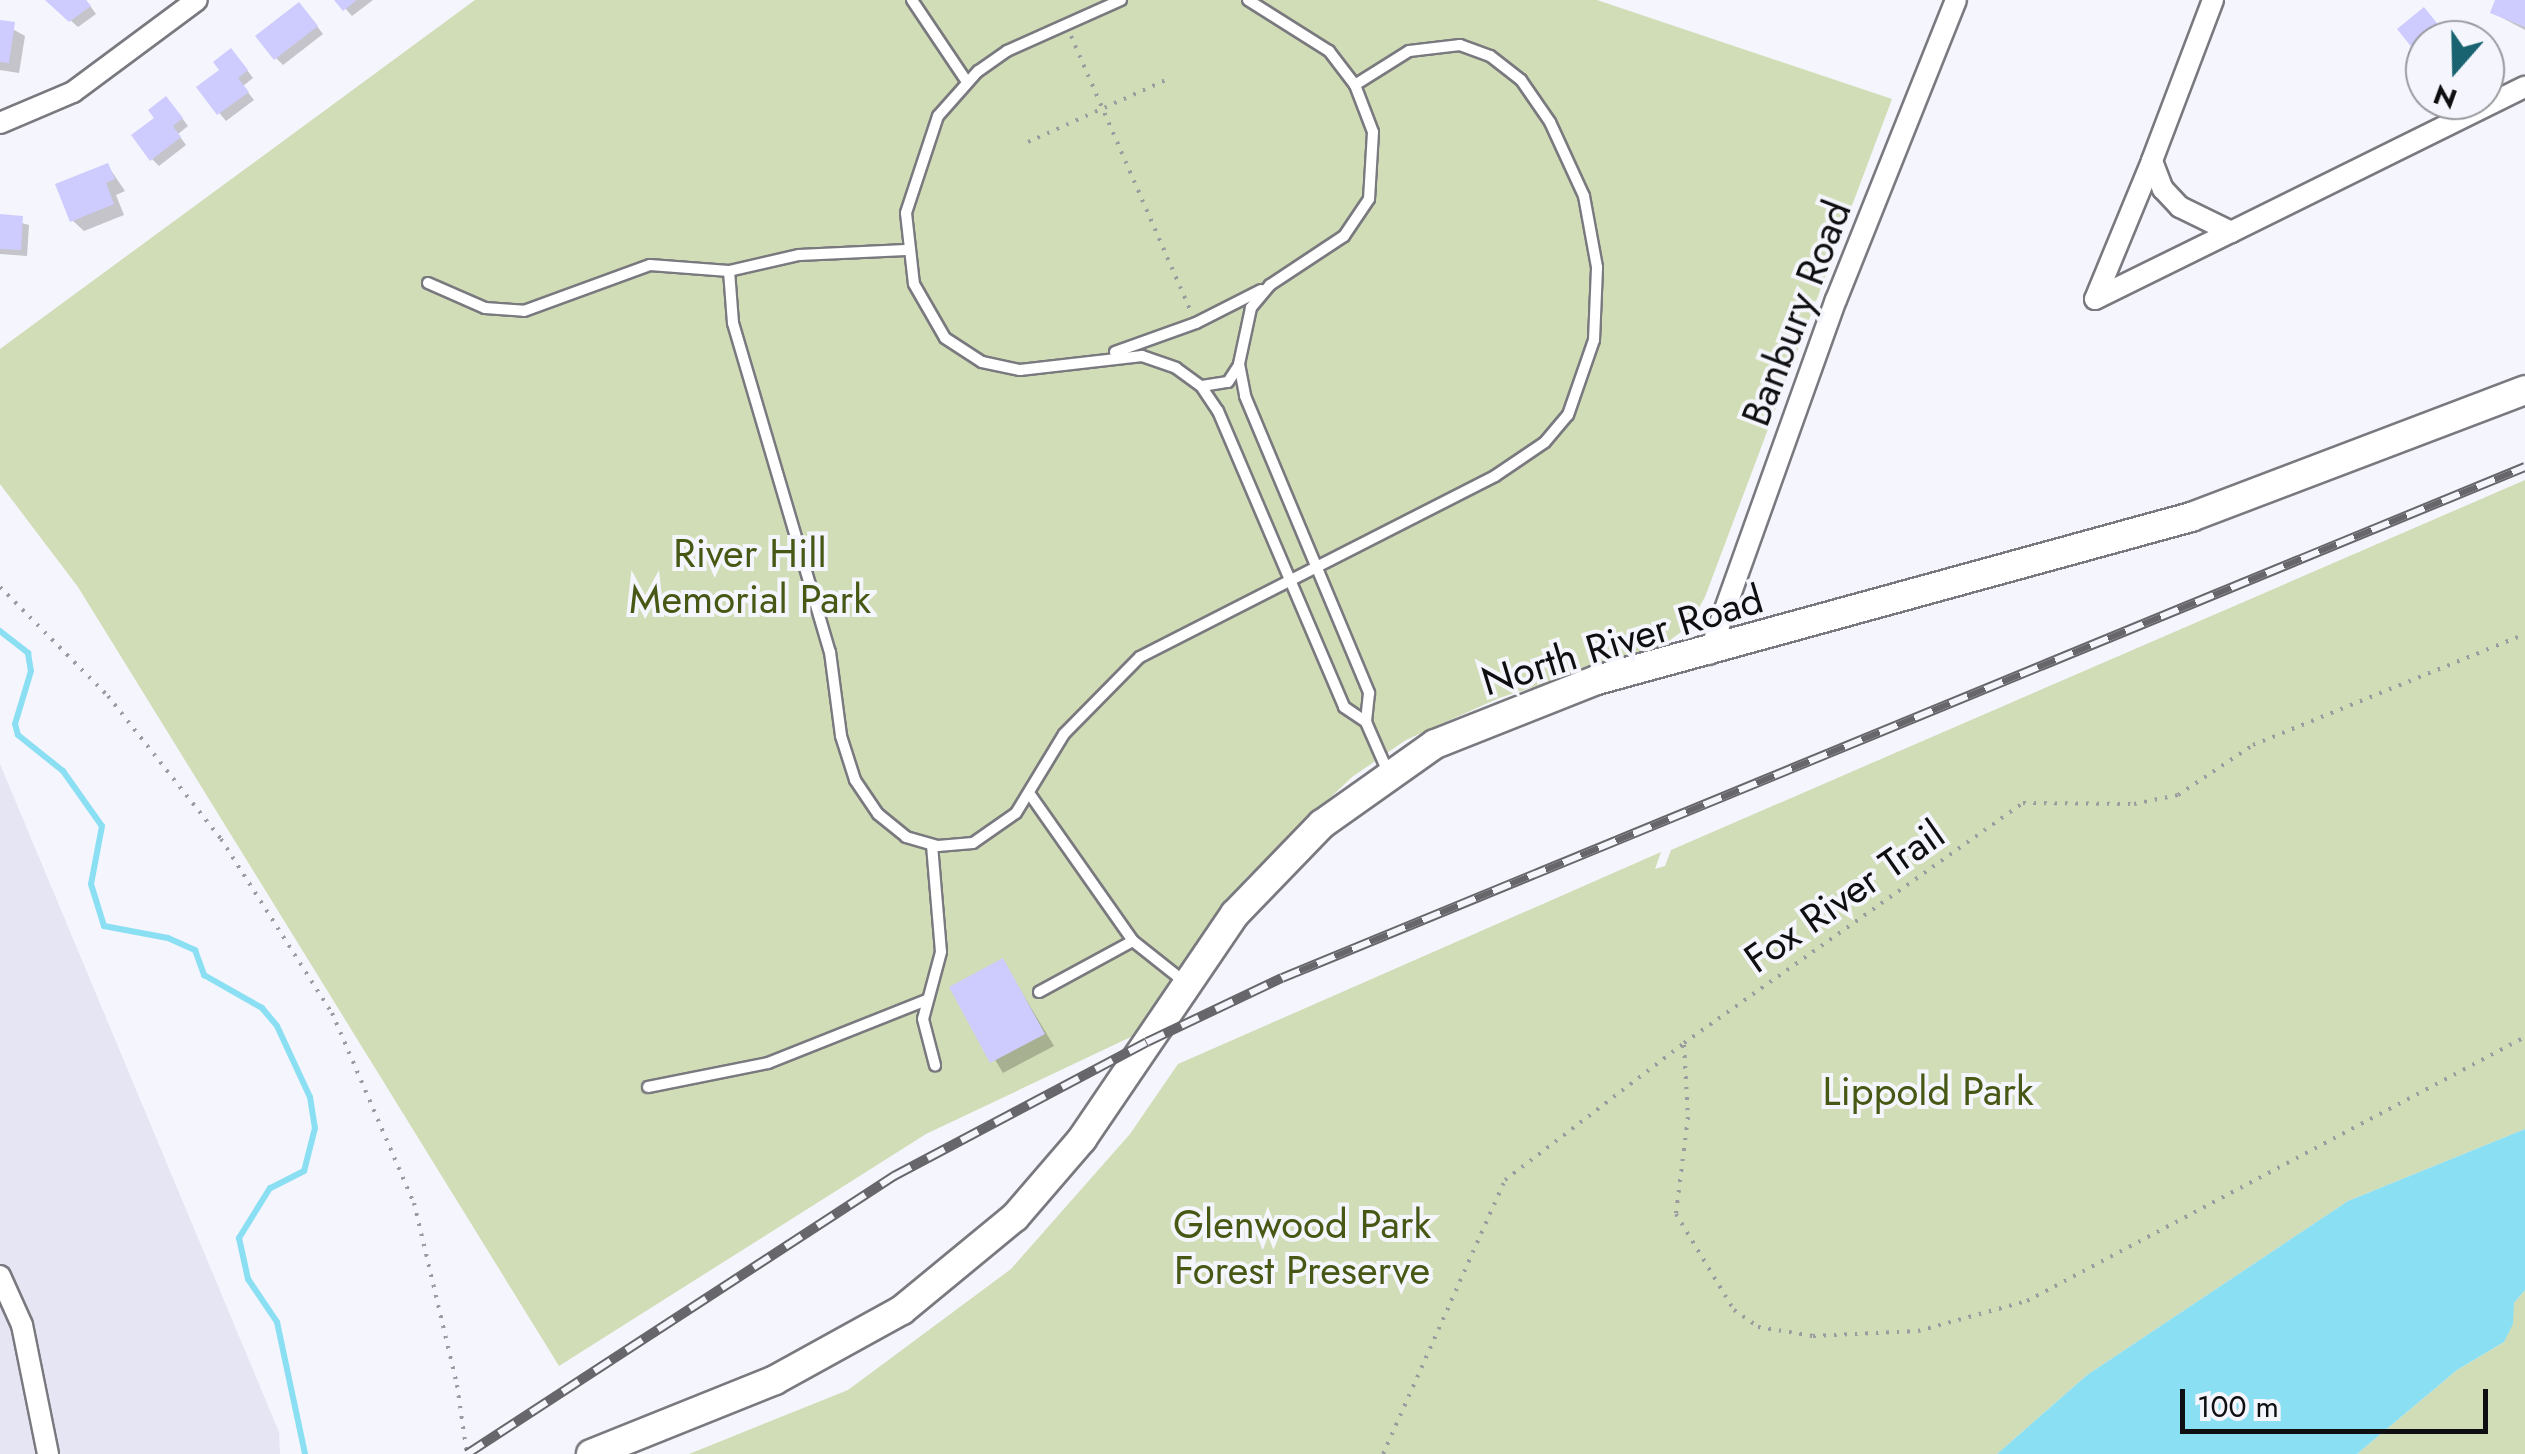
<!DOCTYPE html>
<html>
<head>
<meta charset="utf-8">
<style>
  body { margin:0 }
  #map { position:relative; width:2525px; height:1454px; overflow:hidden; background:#f5f5fd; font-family:Jost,sans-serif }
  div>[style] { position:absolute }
  .built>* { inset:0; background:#e5e5f4 }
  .green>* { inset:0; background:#d1ddb6 }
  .water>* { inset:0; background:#8bdff3 }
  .shadow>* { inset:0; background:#0003 }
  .stream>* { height:6px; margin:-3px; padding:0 3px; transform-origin:3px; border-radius:3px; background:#8bdff3 }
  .building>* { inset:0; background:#ceccfe }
  .path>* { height:4px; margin-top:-2px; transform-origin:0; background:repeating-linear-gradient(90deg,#9b9ba0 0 2.5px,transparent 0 10.5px) }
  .roads { filter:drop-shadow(2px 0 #79797f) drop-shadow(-2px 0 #79797f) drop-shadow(0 2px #79797f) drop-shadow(0 -2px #79797f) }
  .lane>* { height:10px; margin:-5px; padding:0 5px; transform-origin:5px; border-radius:5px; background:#fff }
  .street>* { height:20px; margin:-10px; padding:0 10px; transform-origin:10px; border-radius:10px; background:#fff }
  .secondary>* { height:28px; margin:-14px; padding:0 14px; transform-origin:14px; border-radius:14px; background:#fff }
  .rail>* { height:10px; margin-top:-5px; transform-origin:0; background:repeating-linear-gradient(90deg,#f5f5fd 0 19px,#67676b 0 38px); box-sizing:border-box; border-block:2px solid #67676b }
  span { translate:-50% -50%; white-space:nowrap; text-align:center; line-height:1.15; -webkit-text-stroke:8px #f5f5fd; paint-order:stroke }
  .street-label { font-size:40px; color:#0f0f11 }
  .park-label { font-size:40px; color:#475814 }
  .north { position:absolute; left:2405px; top:20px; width:100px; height:100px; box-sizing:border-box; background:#f5f5fd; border:2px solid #99999f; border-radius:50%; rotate:200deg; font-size:28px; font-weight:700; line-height:40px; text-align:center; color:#0f0f11 }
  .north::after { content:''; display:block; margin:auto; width:35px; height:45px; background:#18636f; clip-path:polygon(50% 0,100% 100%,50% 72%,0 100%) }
  .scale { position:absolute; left:2180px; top:1389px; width:308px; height:45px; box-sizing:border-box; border:5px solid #0f0f11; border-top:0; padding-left:12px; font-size:30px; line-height:35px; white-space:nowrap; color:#0f0f11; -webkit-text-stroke:8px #f5f5fd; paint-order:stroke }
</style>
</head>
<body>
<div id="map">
  <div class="built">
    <div style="clip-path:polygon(0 764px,279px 1432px,280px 1454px,0 1454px)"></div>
  </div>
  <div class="green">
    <div style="clip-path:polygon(475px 0,1597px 0,1892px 99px,1705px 597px,1688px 627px,1662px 646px,1499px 698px,1406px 740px,1352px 777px,1245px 879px,1135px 1035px,926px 1134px,559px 1366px,78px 587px,0 484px,0 349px)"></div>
    <div style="clip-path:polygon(2525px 480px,2525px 1129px,2348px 1201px,2087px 1375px,1997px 1454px,689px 1454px,848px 1390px,1011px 1269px,1130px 1134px,1178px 1064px,1661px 852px,1655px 869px,1665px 866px,1671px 850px)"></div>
    <div style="clip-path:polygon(2525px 1290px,2525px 1454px,2357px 1454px,2457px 1370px,2504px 1342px,2514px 1303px)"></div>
  </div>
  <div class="water">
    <div style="clip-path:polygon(2525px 1129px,2525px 1290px,2514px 1303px,2513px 1324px,2504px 1342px,2457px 1370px,2357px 1454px,1997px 1454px,2087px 1375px,2348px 1201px)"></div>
  </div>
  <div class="shadow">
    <div style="clip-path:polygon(48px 0,86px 0,96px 14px,78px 27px)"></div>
    <div style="clip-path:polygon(338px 0,373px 0,352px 16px)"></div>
    <div style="clip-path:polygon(2500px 0,2525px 0,2525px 30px,2493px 13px)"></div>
    <div style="clip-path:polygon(306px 12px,323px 34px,283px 65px,276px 58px)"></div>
    <div style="clip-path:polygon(0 22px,25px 36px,19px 73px,0 70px)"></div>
    <div style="clip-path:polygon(238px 58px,253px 78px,243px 86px,254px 100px,226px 121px,199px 88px)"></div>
    <div style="clip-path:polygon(173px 106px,188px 126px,178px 134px,186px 145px,159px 166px,152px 159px)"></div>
    <div style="clip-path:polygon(108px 166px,125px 191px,116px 195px,124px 215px,84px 231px,72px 220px)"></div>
    <div style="clip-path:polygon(0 217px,29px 225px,27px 256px,0 254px)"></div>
    <div style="clip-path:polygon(1003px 961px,1054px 1046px,1003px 1073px,952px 988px)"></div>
  </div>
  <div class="stream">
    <div style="left:0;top:631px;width:36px;rotate:38deg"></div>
    <div style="left:28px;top:653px;width:18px;rotate:81deg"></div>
    <div style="left:31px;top:671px;width:55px;rotate:106.8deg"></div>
    <div style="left:15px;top:724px;width:11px;rotate:75deg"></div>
    <div style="left:18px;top:735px;width:58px;rotate:38.7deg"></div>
    <div style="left:63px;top:771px;width:67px;rotate:54.7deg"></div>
    <div style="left:102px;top:826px;width:59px;rotate:100.7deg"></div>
    <div style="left:91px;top:884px;width:44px;rotate:72.8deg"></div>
    <div style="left:104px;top:926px;width:65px;rotate:10.6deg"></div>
    <div style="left:168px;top:938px;width:30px;rotate:24deg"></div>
    <div style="left:195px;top:950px;width:27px;rotate:70deg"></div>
    <div style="left:204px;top:975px;width:67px;rotate:29.6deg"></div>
    <div style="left:262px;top:1008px;width:23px;rotate:50deg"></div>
    <div style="left:277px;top:1026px;width:78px;rotate:65.1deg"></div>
    <div style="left:310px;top:1097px;width:31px;rotate:81deg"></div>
    <div style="left:315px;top:1128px;width:44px;rotate:104.3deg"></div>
    <div style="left:304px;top:1171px;width:38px;rotate:153deg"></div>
    <div style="left:270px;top:1188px;width:59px;rotate:121.8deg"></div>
    <div style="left:239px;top:1238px;width:42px;rotate:77.6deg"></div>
    <div style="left:248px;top:1279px;width:52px;rotate:56deg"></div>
    <div style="left:277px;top:1322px;width:135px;rotate:78deg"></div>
  </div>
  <div class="building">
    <div style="clip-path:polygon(45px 0,86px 0,91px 6px,69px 22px)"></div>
    <div style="clip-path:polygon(334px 0,357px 0,343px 11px)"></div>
    <div style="clip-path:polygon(2495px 0,2525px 0,2525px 27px,2490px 13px)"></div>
    <div style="clip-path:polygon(299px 2px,318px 26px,274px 60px,255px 36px)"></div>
    <div style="clip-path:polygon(2424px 7px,2449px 38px,2425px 40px,2422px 60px,2397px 29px)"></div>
    <div style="clip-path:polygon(0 20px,15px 22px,9px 63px,0 62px)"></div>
    <div style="clip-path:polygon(231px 48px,248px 70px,238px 78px,249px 92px,217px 115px,196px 87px,219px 70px,213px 62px)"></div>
    <div style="clip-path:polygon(166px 96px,183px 118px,173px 126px,181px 137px,150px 161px,131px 135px,154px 118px,148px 110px)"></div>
    <div style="clip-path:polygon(108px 163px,115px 179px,106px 183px,114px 204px,70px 222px,55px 184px)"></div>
    <div style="clip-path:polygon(0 214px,23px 216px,21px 250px,0 249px)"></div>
    <div style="clip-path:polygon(1003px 958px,1045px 1034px,990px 1063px,949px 987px)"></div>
  </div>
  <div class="path">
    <div style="left:1071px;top:36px;width:301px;rotate:66.5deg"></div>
    <div style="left:1028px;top:142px;width:151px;rotate:-24.2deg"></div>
    <div style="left:0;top:587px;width:153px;rotate:45.3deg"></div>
    <div style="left:108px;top:696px;width:182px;rotate:51.7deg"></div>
    <div style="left:221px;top:839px;width:206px;rotate:57.5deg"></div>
    <div style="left:332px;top:1013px;width:207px;rotate:66.7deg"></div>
    <div style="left:414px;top:1203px;width:187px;rotate:76.7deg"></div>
    <div style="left:457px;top:1385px;width:70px;rotate:81.8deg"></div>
    <div style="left:1684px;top:1045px;width:72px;rotate:86.8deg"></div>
    <div style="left:1688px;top:1117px;width:98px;rotate:97.1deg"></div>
    <div style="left:1676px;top:1214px;width:112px;rotate:58.9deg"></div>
    <div style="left:1734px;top:1310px;width:29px;rotate:35deg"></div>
    <div style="left:1758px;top:1327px;width:56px;rotate:9.3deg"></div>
    <div style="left:1813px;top:1336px;width:105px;rotate:-2.7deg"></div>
    <div style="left:1918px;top:1331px;width:113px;rotate:-15.4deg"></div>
    <div style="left:2027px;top:1301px;width:564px;rotate:-27.93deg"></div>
    <div style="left:1383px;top:1454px;width:300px;rotate:-66deg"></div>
    <div style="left:1505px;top:1180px;width:225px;rotate:-37.4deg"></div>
    <div style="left:1684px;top:1043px;width:415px;rotate:-35.3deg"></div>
    <div style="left:2023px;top:803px;width:111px;rotate:0.5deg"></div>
    <div style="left:2134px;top:804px;width:45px;rotate:-11.6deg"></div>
    <div style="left:2178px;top:795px;width:90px;rotate:-33.7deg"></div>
    <div style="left:2253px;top:745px;width:294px;rotate:-22.2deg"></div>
  </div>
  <div class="roads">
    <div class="lane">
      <div style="left:912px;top:0;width:99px;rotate:56.1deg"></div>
      <div style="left:1121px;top:0;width:125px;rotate:155.9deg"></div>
      <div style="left:1007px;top:51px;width:35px;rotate:145deg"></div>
      <div style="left:978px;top:71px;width:60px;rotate:131.6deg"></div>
      <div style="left:938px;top:116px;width:102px;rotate:108.3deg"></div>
      <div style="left:906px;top:213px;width:71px;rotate:83.6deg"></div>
      <div style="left:914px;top:284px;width:62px;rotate:60.1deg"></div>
      <div style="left:945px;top:338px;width:44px;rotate:33deg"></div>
      <div style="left:982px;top:362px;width:39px;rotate:12deg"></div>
      <div style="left:1020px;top:370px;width:123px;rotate:-6.5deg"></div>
      <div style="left:1142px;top:356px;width:36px;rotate:19deg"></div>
      <div style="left:1176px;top:368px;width:31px;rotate:36deg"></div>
      <div style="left:1201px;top:386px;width:30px;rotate:56deg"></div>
      <div style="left:1218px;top:411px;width:322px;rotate:66.9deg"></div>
      <div style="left:1344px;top:707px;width:27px;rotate:34deg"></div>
      <div style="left:1248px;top:0;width:96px;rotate:32.2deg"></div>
      <div style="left:1329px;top:51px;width:43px;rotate:52.6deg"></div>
      <div style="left:1355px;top:85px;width:50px;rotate:69deg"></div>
      <div style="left:1373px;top:132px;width:67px;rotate:93.4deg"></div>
      <div style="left:1369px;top:199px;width:45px;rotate:124deg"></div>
      <div style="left:1344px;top:236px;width:89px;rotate:146.5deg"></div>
      <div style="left:1270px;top:285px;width:30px;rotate:130deg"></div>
      <div style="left:1251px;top:308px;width:57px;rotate:102.1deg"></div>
      <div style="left:1239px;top:364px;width:33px;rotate:79deg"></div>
      <div style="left:1245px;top:396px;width:322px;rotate:67.3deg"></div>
      <div style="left:1369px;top:693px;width:29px;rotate:96deg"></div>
      <div style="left:1366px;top:722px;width:55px;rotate:66.3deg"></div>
      <div style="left:729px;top:271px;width:52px;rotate:85.6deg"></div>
      <div style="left:733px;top:323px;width:343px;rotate:73.6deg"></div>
      <div style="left:830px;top:652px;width:85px;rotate:82.5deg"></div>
      <div style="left:841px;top:736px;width:46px;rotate:72.3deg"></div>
      <div style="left:855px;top:780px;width:41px;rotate:55.9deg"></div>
      <div style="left:878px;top:814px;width:36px;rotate:39deg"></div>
      <div style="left:906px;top:837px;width:33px;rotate:16deg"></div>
      <div style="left:938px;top:846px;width:35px;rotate:-5deg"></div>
      <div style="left:973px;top:843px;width:52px;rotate:-34.9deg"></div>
      <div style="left:1016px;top:813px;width:92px;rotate:-58.7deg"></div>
      <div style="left:1064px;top:734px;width:108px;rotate:-45.4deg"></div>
      <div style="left:1140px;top:657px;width:398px;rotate:-27deg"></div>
      <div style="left:1495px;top:476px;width:60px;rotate:-34.2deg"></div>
      <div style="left:1545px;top:442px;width:35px;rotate:-50deg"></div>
      <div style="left:1568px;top:415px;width:79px;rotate:-70.9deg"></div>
      <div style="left:1594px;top:340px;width:73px;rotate:-87.6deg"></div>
      <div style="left:1597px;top:267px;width:72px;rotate:-100.4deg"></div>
      <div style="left:1584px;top:196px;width:81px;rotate:-114.7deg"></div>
      <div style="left:1550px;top:122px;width:51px;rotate:-124.6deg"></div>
      <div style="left:1521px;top:80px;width:39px;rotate:-142deg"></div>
      <div style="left:1490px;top:56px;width:32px;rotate:-160deg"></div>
      <div style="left:1460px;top:45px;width:51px;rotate:173.3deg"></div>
      <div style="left:1409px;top:51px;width:64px;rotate:147.8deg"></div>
      <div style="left:428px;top:283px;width:62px;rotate:23.7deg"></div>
      <div style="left:485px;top:308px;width:39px;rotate:4deg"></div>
      <div style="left:524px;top:311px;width:134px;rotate:-20.1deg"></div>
      <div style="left:650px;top:265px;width:79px;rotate:4.3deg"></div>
      <div style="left:729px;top:271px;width:72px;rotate:-12.9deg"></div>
      <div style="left:799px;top:255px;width:107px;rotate:-2.7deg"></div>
      <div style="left:1115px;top:352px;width:86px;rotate:-19.7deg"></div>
      <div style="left:1196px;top:323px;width:73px;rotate:-26.9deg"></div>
      <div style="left:1202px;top:386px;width:26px;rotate:-9deg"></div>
      <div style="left:1228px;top:382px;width:20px;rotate:-57deg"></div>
      <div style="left:1029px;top:793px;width:181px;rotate:54.9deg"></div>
      <div style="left:1133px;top:941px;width:68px;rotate:38.4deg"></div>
      <div style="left:932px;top:845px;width:107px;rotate:85.2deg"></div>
      <div style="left:941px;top:952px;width:69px;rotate:105deg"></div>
      <div style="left:923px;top:1019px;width:48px;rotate:75.4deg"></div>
      <div style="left:1039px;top:992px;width:107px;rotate:-28.5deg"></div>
      <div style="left:648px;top:1087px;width:122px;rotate:-11.3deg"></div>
      <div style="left:768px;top:1063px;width:170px;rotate:-21.7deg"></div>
    </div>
    <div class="street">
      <div style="left:2213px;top:0;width:172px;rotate:110.8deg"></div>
      <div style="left:2152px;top:161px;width:30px;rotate:69deg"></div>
      <div style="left:2163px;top:189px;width:25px;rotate:47deg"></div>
      <div style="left:2180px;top:207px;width:57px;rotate:26.1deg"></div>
      <div style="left:2231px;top:232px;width:328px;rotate:-26.3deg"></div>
      <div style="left:0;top:123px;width:79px;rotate:-23deg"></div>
      <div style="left:73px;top:92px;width:154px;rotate:-36.6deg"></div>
      <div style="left:2152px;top:161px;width:149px;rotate:112.4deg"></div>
      <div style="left:2095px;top:299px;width:152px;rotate:-26.2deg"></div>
      <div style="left:1709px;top:654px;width:376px;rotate:-70.3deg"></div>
      <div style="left:1836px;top:300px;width:323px;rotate:-68.2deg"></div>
      <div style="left:0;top:1276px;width:54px;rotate:65.8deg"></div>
      <div style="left:22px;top:1325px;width:132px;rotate:78.6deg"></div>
    </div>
    <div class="secondary">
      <div style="left:591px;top:1454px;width:198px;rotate:-21.9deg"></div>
      <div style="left:775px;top:1380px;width:145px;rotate:-28.9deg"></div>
      <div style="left:902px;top:1310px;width:146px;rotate:-39.5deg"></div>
      <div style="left:1015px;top:1217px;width:103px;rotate:-49.3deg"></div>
      <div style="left:1082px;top:1139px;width:272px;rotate:-55.8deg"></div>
      <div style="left:1235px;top:914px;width:125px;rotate:-46deg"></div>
      <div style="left:1322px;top:824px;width:138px;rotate:-35.3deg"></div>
      <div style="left:1435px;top:744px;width:174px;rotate:-21.6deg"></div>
      <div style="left:1597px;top:680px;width:616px;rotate:-15.34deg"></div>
      <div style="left:2191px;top:517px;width:357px;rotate:-20.8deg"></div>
    </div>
  </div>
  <div class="rail">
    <div style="left:467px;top:1454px;width:510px;rotate:-33.07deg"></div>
    <div style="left:894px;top:1176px;width:286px;rotate:-27.9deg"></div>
    <div style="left:1147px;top:1042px;width:149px;rotate:-25.4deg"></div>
    <div style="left:1282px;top:978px;width:1344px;rotate:-22.35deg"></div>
  </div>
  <div class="street-label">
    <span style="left:1796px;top:313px;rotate:-69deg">Banbury Road</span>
    <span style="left:1622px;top:640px;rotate:-17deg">North River Road</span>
    <span style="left:1844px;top:896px;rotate:-35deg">Fox River Trail</span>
  </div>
  <div class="park-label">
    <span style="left:750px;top:576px">River Hill<br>Memorial Park</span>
    <span style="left:1928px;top:1091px">Lippold Park</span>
    <span style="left:1302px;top:1247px">Glenwood Park<br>Forest Preserve</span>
  </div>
  <div class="north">N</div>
  <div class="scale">100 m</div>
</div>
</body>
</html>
